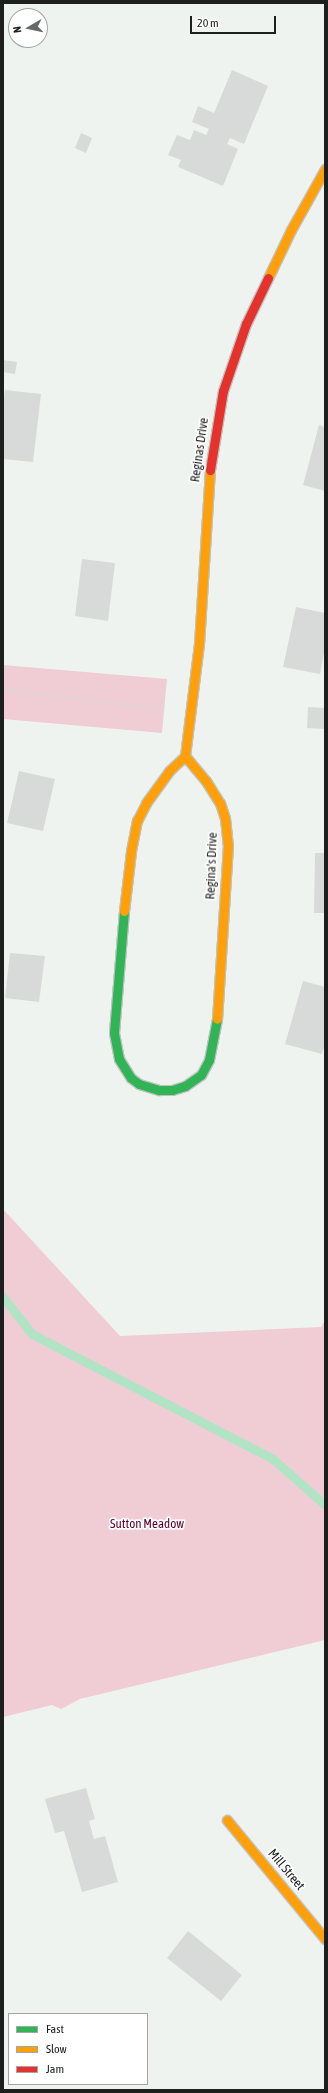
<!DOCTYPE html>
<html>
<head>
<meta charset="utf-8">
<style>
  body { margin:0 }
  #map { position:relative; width:328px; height:2093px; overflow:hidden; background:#eff3f0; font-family:"Asap Condensed",sans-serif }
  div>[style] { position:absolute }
  .green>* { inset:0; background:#f0ccd5 }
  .stream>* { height:9px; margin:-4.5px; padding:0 4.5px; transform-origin:4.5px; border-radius:4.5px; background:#b0e4c5 }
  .building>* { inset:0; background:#d7dad8 }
  .path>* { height:2.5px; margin-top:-1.25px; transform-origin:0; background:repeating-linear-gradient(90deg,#d6d7d6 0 2px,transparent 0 5px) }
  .roads { filter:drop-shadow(1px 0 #bfc3c0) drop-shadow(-1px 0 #bfc3c0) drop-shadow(0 1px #bfc3c0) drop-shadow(0 -1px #bfc3c0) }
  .fast>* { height:9px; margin:-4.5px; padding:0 4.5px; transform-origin:4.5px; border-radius:4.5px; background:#30b455 }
  .slow>* { height:9px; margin:-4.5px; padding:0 4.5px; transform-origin:4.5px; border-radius:4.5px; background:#ff9f0a }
  .jam>* { height:9px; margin:-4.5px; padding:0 4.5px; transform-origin:4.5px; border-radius:4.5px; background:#e5322d }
  span { translate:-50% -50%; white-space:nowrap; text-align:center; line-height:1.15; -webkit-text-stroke:3.5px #fff; paint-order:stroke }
  .street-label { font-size:13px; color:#1c1f1d }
  .park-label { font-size:13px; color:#5f032e }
  .frame { position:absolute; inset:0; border:4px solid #1c1f1d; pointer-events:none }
  .legend { position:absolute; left:8px; top:2013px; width:140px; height:72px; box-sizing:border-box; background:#fff; border:1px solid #a4a5a5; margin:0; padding:5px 7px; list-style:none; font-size:12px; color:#1c1f1d }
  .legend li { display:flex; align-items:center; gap:8px; height:20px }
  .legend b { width:20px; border:1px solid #a4a5a5 }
  .north { position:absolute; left:8px; top:8px; width:40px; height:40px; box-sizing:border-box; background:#fff; border:1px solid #a4a5a5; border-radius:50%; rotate:261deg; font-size:11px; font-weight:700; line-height:16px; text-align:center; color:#1c1f1d }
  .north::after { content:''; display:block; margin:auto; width:14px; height:18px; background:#666967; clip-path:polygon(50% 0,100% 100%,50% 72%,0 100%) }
  .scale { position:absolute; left:190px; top:16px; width:86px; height:18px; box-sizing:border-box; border:2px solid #1c1f1d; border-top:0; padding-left:5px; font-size:12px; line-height:14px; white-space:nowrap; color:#1c1f1d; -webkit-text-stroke:3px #fff; paint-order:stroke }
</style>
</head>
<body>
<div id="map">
  <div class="green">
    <div style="clip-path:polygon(3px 665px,167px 679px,162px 733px,3px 719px)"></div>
    <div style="clip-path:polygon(3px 1209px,120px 1336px,321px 1327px,325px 1321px,325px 1640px,80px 1699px,61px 1709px,52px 1705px,3px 1717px)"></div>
  </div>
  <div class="stream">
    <div style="left:3px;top:1297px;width:47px;rotate:51.9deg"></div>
    <div style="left:32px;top:1334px;width:271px;rotate:27.4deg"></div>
    <div style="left:273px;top:1459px;width:69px;rotate:41.5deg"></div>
  </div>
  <div class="building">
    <div style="clip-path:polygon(232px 70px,268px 86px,244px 144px,230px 138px,227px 144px,238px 149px,223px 186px,178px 167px,181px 160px,168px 155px,177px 135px,190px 140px,194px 130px,206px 135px,209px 129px,192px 122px,198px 106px,214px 113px)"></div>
    <div style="clip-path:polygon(81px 133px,92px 138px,86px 153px,75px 148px)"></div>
    <div style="clip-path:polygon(3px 360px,17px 362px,15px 374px,3px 372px)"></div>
    <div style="clip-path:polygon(5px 390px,41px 394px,33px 462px,3px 459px,3px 407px)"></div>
    <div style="clip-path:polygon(319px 425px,325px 427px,325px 491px,303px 485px)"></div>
    <div style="clip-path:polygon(82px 559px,115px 563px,108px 621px,75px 616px)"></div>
    <div style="clip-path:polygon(296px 607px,325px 613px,325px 648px,320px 674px,283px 667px)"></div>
    <div style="clip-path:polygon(308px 707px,325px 708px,325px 729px,307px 728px)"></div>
    <div style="clip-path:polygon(19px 771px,55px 779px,43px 831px,7px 823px)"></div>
    <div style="clip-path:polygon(315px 853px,325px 853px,325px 913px,314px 913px)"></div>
    <div style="clip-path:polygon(10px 953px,45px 956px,39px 1002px,5px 998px)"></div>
    <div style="clip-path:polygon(303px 981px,325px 987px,325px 1044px,322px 1054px,285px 1044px)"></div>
    <div style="clip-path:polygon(86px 1788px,95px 1819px,89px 1821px,94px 1839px,105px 1836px,118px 1882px,82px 1892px,64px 1831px,55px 1833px,45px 1799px)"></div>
    <div style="clip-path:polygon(188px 1931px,242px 1975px,221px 2001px,167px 1958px)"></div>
  </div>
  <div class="path">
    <div style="left:3px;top:689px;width:163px;rotate:7deg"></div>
  </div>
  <div class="roads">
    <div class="fast">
      <div style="left:124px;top:911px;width:122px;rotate:94.7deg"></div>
      <div style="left:114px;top:1033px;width:26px;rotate:79deg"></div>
      <div style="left:119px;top:1059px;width:22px;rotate:58deg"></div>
      <div style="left:131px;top:1078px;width:10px;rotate:37deg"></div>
      <div style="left:139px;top:1084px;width:21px;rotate:17deg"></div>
      <div style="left:159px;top:1090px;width:13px"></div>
      <div style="left:172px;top:1090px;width:14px;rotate:-17deg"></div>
      <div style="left:185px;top:1086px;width:19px;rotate:-35deg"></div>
      <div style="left:201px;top:1075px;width:17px;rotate:-62deg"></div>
      <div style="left:209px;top:1060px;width:42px;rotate:-79deg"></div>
    </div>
    <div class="slow">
      <div style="left:268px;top:278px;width:53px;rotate:-64.4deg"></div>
      <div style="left:291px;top:230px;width:70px;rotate:-60.9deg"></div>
      <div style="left:185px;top:756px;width:33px;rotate:50deg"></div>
      <div style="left:206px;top:781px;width:26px;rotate:58deg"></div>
      <div style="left:220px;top:803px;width:16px;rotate:72deg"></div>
      <div style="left:225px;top:818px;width:27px;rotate:84deg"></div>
      <div style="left:228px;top:845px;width:174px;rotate:93.6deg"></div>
      <div style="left:185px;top:756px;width:113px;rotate:-82.9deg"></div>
      <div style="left:199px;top:644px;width:174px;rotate:-86.4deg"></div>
      <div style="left:124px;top:911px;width:60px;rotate:-83.3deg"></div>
      <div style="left:131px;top:851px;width:31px;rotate:-79deg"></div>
      <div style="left:137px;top:821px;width:20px;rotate:-63deg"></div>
      <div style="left:146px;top:803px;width:39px;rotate:-54deg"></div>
      <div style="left:169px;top:771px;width:22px;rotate:-43deg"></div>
      <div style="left:227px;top:1820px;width:154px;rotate:50.5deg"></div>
    </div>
    <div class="jam">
      <div style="left:210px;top:470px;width:80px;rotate:-80.7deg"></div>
      <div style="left:223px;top:391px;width:71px;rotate:-71.1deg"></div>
      <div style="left:246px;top:324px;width:51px;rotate:-64.4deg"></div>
    </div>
  </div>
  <div class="street-label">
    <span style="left:200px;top:450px;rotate:-82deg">Reginas Drive</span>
    <span style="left:212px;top:866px;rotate:-88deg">Regina's Drive</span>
    <span style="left:286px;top:1870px;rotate:50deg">Mill Street</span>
  </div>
  <div class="park-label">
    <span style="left:147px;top:1524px">Sutton Meadow</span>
  </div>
  <div class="frame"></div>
  <ul class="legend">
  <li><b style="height:5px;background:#30b455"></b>Fast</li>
  <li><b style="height:5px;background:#ff9f0a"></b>Slow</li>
  <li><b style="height:5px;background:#e5322d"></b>Jam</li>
  </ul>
  <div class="north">N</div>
  <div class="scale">20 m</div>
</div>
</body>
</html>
